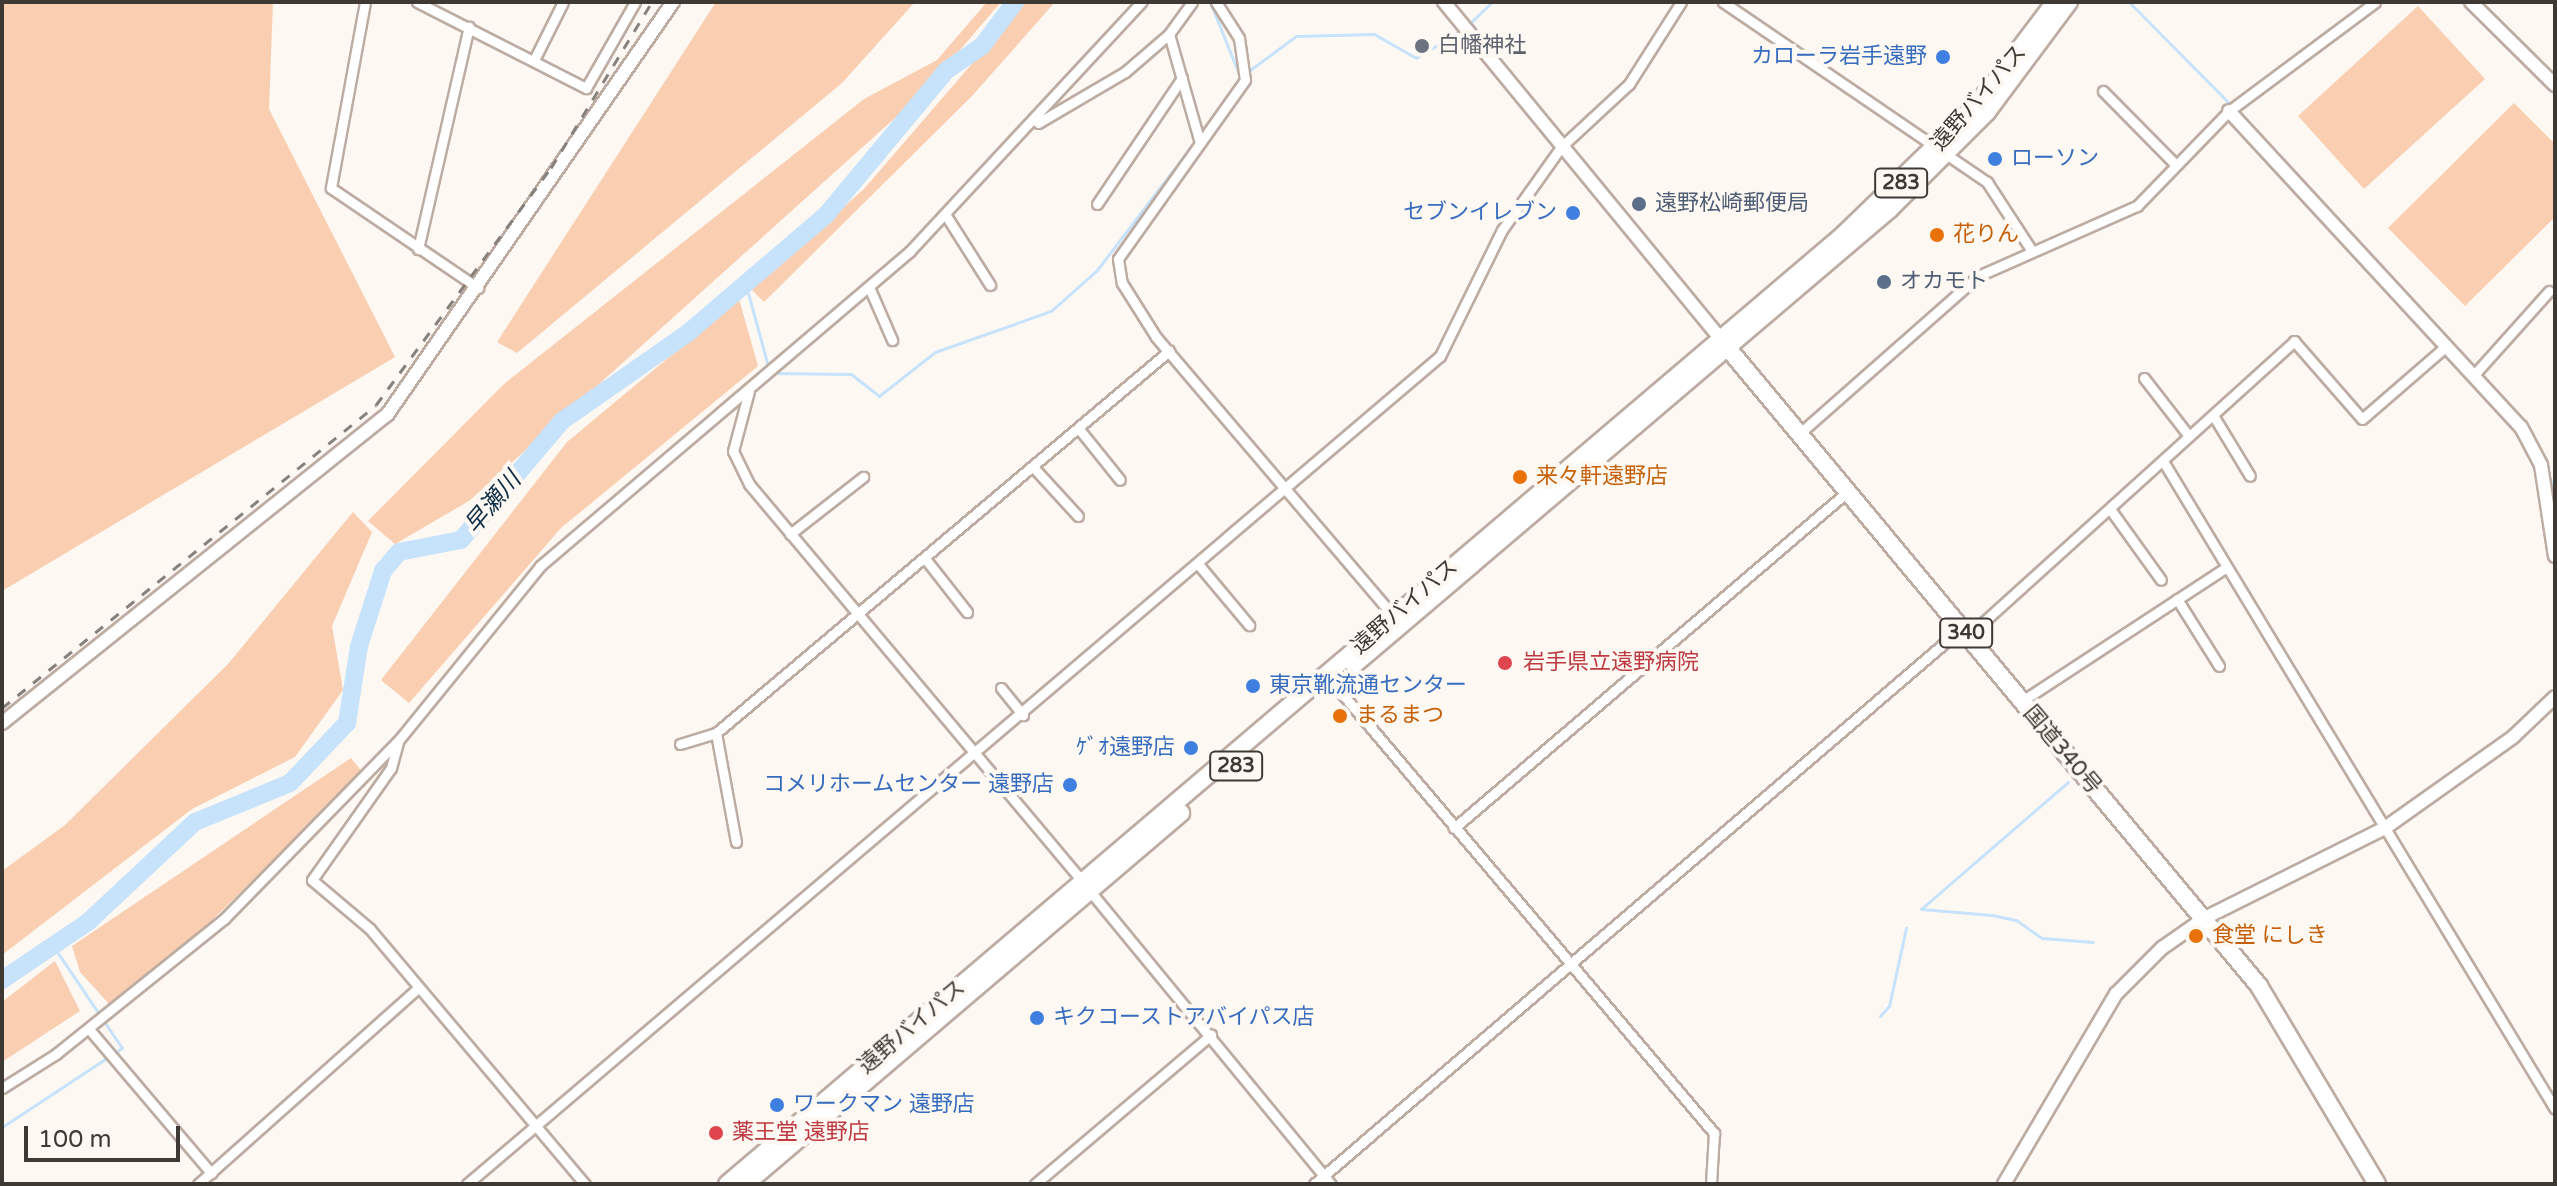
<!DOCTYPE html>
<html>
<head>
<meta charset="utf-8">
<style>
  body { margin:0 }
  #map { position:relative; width:2557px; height:1186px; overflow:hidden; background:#fef8f3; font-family:"Varela Round","Noto Sans JP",sans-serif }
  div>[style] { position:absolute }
  .green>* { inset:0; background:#f9ceb1 }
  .stream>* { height:3px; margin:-1.5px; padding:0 1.5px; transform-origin:1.5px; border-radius:1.5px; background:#c6e3fb }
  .river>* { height:18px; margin:-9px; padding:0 9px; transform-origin:9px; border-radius:9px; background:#c6e3fb }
  .roads { filter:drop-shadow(2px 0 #bcaca2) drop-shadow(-2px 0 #bcaca2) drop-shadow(0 2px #bcaca2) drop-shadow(0 -2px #bcaca2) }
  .street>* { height:9px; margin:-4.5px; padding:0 4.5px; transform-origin:4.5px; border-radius:4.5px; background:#fff }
  .secondary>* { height:12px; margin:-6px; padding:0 6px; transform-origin:6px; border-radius:6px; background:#fff }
  .highway>* { height:16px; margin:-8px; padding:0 8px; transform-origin:8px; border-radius:8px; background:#fff }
  .rail>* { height:3px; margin-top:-1.5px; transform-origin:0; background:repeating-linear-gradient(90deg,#87817c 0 10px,transparent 0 20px) }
  .dots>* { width:22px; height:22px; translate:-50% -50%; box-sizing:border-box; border:4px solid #fef8f3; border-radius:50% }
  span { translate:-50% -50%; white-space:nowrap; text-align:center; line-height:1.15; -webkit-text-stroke:8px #fef8f3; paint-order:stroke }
  .shield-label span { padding:2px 6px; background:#fef8f3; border:2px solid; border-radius:6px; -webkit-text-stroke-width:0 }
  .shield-label { font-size:20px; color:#3f3934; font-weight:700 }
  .worship-label { font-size:22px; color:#5b616d }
  .left { translate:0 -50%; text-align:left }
  .shop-label { font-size:22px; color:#366cbe }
  .right { translate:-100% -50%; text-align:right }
  .street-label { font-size:22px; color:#3f3934 }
  .service-label { font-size:22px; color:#4e5e75 }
  .food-label { font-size:22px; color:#c56008 }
  .health-label { font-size:22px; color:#be3a42 }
  .water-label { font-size:24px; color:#0c2d45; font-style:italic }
  .frame { position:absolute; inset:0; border:4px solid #3f3934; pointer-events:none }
  .scale { position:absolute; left:24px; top:1126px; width:156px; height:36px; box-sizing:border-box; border:4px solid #3f3934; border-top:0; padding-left:10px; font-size:24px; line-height:28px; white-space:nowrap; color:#3f3934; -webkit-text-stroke:6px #fef8f3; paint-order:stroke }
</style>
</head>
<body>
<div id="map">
  <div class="green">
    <div style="clip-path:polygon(2px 2px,273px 2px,269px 109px,395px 357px,2px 591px)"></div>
    <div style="clip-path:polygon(716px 2px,915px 2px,842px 83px,517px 353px,497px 342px)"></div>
    <div style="clip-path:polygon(987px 2px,1001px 2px,925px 91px,469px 501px,395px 544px,368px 521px,504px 384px,864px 99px,937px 60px)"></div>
    <div style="clip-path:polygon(1025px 2px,1055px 2px,972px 96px,764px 302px,751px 289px,864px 189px)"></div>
    <div style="clip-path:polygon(2418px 6px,2485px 79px,2364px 189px,2298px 116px)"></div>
    <div style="clip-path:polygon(2514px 103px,2555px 144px,2555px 217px,2465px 306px,2388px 228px)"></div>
    <div style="clip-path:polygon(739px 299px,758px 366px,561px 528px,409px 703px,381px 680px,567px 442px)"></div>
    <div style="clip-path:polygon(353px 512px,372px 532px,332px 626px,343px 690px,295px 757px,192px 809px,2px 955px,2px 871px,65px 825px,228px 664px)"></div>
    <div style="clip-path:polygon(351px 758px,363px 773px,169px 962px,110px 1005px,80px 972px,72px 946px)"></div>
    <div style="clip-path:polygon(55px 961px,80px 1011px,2px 1062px,2px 1002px)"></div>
  </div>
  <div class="stream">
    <div style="left:1210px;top:2px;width:83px;rotate:68.1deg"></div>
    <div style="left:2129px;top:2px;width:145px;rotate:45.3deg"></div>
    <div style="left:1468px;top:25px;width:33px;rotate:-44deg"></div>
    <div style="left:1246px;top:73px;width:62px;rotate:-36.5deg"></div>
    <div style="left:1296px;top:36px;width:78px;rotate:-1.5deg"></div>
    <div style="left:1374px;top:34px;width:48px;rotate:29.7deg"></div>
    <div style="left:1416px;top:58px;width:54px;rotate:-31.3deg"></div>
    <div style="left:1200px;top:133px;width:69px;rotate:-53.3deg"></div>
    <div style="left:745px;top:282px;width:87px;rotate:74.7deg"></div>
    <div style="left:2397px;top:284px;width:64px;rotate:46.9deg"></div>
    <div style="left:772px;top:373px;width:79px;rotate:0.7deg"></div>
    <div style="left:851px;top:374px;width:36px;rotate:38deg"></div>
    <div style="left:879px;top:396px;width:71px;rotate:-38.2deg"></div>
    <div style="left:935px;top:352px;width:123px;rotate:-19.5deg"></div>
    <div style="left:1051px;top:311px;width:62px;rotate:-41.7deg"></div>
    <div style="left:1097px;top:270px;width:163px;rotate:-52.7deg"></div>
    <div style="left:2530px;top:433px;width:20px;rotate:60deg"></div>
    <div style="left:2547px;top:469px;width:28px;rotate:73deg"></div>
    <div style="left:2068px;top:782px;width:194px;rotate:139.2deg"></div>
    <div style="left:1921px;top:909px;width:71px;rotate:4.8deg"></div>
    <div style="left:1992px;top:915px;width:25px;rotate:12deg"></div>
    <div style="left:2016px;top:920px;width:32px;rotate:35deg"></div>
    <div style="left:2042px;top:938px;width:51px;rotate:4.5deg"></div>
    <div style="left:1880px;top:1016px;width:13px;rotate:-48deg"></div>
    <div style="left:1889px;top:1006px;width:80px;rotate:-77.7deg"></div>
    <div style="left:2px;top:1127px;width:144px;rotate:-33.4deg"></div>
    <div style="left:122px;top:1048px;width:122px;rotate:-124deg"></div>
  </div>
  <div class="river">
    <div style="left:2px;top:980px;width:104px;rotate:-34deg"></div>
    <div style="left:88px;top:922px;width:146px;rotate:-43.1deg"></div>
    <div style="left:195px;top:822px;width:103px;rotate:-22.3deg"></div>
    <div style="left:290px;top:783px;width:83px;rotate:-46.5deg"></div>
    <div style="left:347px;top:723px;width:78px;rotate:-81.1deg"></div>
    <div style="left:359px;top:646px;width:79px;rotate:-72.3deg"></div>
    <div style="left:383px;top:571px;width:25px;rotate:-50deg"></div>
    <div style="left:399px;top:552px;width:63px;rotate:-11deg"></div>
    <div style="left:461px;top:540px;width:156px;rotate:-49.7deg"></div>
    <div style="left:562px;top:421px;width:155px;rotate:-35deg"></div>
    <div style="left:689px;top:332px;width:180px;rotate:-40.5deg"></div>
    <div style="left:826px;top:215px;width:189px;rotate:-50.2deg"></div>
    <div style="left:947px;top:70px;width:42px;rotate:-34.4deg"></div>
    <div style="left:982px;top:46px;width:55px;rotate:-53.1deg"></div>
  </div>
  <div class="roads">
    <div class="street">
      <div style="left:365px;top:2px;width:189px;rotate:100.4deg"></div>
      <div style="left:331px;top:188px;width:178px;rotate:34.2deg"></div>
      <div style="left:417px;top:2px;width:190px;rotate:27deg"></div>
      <div style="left:586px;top:88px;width:99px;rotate:-60.3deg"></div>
      <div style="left:1216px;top:2px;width:43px;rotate:57.4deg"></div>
      <div style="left:1239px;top:38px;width:42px;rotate:81.9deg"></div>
      <div style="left:1245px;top:80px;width:219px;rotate:125.4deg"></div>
      <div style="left:1118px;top:259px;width:24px;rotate:81deg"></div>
      <div style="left:1122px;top:283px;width:64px;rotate:57.8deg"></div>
      <div style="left:1156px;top:337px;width:367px;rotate:49.6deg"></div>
      <div style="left:1723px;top:2px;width:320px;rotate:34.3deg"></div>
      <div style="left:1987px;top:182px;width:79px;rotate:56.9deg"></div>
      <div style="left:1169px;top:34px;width:113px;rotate:74.1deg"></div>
      <div style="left:534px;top:60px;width:65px;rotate:-63.4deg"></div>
      <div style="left:2103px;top:91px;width:104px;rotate:45.4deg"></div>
      <div style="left:1038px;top:123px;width:101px;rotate:-30.4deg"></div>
      <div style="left:1125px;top:72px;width:58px;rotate:-40.8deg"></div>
      <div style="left:1169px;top:34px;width:39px;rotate:-54deg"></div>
      <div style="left:1097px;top:204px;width:152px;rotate:-56deg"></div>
      <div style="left:945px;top:214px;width:84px;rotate:57.6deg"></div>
      <div style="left:418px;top:249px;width:228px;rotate:-77.1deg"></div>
      <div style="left:869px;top:287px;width:58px;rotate:66.5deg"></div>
      <div style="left:2473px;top:376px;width:114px;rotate:-48.2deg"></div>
      <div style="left:2144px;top:378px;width:73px;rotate:52.2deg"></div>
      <div style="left:749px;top:391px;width:62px;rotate:104.9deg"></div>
      <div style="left:733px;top:451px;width:37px;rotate:64deg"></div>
      <div style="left:749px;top:484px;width:520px;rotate:50deg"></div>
      <div style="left:2213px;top:415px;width:71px;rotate:58.8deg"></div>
      <div style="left:1079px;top:429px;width:65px;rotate:51.2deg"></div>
      <div style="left:1799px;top:434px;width:239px;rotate:-41.4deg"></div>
      <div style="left:1978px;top:276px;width:174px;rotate:-23.8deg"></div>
      <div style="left:2137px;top:206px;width:132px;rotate:-45.9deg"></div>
      <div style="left:2229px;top:111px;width:182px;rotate:-36.7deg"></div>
      <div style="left:2163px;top:461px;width:757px;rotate:58.83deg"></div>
      <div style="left:1034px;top:468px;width:65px;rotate:47.5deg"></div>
      <div style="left:2110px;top:509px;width:87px;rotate:54.3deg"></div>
      <div style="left:790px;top:534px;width:93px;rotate:-38deg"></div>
      <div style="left:927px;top:561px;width:65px;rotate:51.9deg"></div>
      <div style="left:1198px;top:564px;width:80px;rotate:50.1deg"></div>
      <div style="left:2177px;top:599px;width:79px;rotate:57.9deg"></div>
      <div style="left:1968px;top:636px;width:440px;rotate:-42.1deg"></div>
      <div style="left:2294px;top:341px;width:103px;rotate:48.9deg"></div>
      <div style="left:2362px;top:419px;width:110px;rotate:-40.9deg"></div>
      <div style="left:1333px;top:683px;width:590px;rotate:49.75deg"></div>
      <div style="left:1714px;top:1133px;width:51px;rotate:93.4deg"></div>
      <div style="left:1001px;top:688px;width:35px;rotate:51deg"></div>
      <div style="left:2022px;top:701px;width:241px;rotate:-33.2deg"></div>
      <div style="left:398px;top:742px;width:27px;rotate:105deg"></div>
      <div style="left:391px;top:768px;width:137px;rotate:125.2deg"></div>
      <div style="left:312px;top:880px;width:76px;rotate:40.2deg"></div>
      <div style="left:370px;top:929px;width:334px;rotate:49.9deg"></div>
      <div style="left:680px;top:744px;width:38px;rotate:-17deg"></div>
      <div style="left:1454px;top:828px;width:517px;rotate:-40.53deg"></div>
      <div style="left:736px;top:842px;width:111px;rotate:-100.4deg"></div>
      <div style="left:716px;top:733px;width:593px;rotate:-40.14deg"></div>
      <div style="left:1090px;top:891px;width:379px;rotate:50.6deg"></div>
      <div style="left:89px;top:1029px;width:189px;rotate:49.7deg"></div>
      <div style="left:2px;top:1088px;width:64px;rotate:-32.2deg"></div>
      <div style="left:56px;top:1054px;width:216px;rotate:-38.8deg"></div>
      <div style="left:224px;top:919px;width:249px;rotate:-45.7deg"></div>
      <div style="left:398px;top:741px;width:225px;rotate:-50.9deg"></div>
      <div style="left:540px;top:566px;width:486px;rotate:-40.4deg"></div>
      <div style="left:910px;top:251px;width:340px;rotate:-47.1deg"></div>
      <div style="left:198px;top:1184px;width:295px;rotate:-41.7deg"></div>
      <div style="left:467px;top:1184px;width:1278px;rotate:-40.4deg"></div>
      <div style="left:1440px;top:356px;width:140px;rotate:-63.8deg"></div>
      <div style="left:1502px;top:230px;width:102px;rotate:-54.6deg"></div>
      <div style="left:1561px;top:147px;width:93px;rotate:-42.8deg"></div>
      <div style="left:1629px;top:84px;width:97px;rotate:-57.6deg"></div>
      <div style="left:1035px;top:1184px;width:231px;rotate:-40.3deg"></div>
      <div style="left:1314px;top:1184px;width:854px;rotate:-40.63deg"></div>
    </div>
    <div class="secondary">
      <div style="left:1444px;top:2px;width:432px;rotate:50.6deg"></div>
      <div style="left:2471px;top:2px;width:118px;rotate:44.7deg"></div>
      <div style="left:2229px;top:111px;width:430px;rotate:47.3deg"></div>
      <div style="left:2521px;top:427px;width:43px;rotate:62.2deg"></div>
      <div style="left:2541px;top:465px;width:92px;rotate:81.3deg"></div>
      <div style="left:2px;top:723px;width:493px;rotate:-38.7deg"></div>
      <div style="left:387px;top:415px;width:502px;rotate:-55.3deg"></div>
      <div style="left:2004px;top:1184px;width:221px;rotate:-59.5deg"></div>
      <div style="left:2116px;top:994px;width:65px;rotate:-45deg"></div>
      <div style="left:2162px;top:948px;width:52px;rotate:-34.9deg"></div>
      <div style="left:2205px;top:918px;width:201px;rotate:-26.6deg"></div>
      <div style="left:2385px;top:828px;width:157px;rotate:-35.4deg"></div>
      <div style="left:2513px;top:737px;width:58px;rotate:-43.6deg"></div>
    </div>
    <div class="highway">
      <div style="left:1722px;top:341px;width:839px;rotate:50.22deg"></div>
      <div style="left:2259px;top:986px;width:230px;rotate:59.2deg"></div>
      <div style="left:1354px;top:665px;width:704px;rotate:-40.39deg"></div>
      <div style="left:1890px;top:209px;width:137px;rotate:-45deg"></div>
      <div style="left:1987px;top:112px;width:137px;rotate:-53.3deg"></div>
      <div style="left:727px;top:1184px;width:1466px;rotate:-40.38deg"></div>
      <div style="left:1844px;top:234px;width:185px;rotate:-44.1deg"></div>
      <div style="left:1977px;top:105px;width:129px;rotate:-52.9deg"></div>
      <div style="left:746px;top:1184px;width:572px;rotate:-40.46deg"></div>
    </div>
  </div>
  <div class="rail">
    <div style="left:2px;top:708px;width:481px;rotate:-39deg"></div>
    <div style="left:376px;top:405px;width:295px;rotate:-53.6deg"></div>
    <div style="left:551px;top:168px;width:194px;rotate:-58.7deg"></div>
  </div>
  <div class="dots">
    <div style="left:1422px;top:46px;background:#6b7280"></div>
    <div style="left:1943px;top:57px;background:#3f7fe0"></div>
    <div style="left:1995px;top:159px;background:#3f7fe0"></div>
    <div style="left:1639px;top:204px;background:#5c6f8a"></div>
    <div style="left:1573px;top:213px;background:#3f7fe0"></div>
    <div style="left:1937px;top:235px;background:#e8710a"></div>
    <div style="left:1884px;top:282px;background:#5c6f8a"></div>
    <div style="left:1520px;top:477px;background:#e8710a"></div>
    <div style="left:1505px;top:663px;background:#e0444e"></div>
    <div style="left:1253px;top:686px;background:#3f7fe0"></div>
    <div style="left:1340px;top:716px;background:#e8710a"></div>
    <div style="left:1191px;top:748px;background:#3f7fe0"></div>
    <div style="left:1070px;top:785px;background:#3f7fe0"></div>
    <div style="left:2196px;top:936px;background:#e8710a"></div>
    <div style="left:1037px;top:1018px;background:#3f7fe0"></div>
    <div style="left:777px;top:1105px;background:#3f7fe0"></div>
    <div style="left:716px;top:1133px;background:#e0444e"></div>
  </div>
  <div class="shield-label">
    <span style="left:1901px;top:183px">283</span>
    <span style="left:1966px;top:633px">340</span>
    <span style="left:1236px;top:766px">283</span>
  </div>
  <div class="worship-label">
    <span class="left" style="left:1438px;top:46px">白幡神社</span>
  </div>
  <div class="shop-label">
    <span class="right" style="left:1927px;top:57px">カローラ岩手遠野</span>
    <span class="left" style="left:2011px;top:159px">ローソン</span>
    <span class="right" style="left:1557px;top:213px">セブンイレブン</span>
    <span class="left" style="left:1269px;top:686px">東京靴流通センター</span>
    <span class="right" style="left:1175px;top:748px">ｹﾞｵ遠野店</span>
    <span class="right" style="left:1054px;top:785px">コメリホームセンター 遠野店</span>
    <span class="left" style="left:1053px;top:1018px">キクコーストアバイパス店</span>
    <span class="left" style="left:793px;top:1105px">ワークマン 遠野店</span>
  </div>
  <div class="street-label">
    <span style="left:1979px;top:98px;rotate:-49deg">遠野バイパス</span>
    <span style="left:1405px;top:607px;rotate:-41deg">遠野バイパス</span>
    <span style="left:2062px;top:750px;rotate:50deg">国道340号</span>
    <span style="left:912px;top:1027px;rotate:-40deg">遠野バイパス</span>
  </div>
  <div class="service-label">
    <span class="left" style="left:1655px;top:204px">遠野松崎郵便局</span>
    <span class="left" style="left:1900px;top:282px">オカモト</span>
  </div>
  <div class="food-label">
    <span class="left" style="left:1953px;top:235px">花りん</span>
    <span class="left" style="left:1536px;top:477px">来々軒遠野店</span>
    <span class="left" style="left:1356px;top:716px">まるまつ</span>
    <span class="left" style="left:2212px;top:936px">食堂 にしき</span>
  </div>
  <div class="health-label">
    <span class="left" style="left:1523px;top:663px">岩手県立遠野病院</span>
    <span class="left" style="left:732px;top:1133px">薬王堂 遠野店</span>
  </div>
  <div class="water-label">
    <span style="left:493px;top:503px;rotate:-50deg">早瀬川</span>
  </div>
  <div class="frame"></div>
  <div class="scale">100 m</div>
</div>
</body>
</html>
